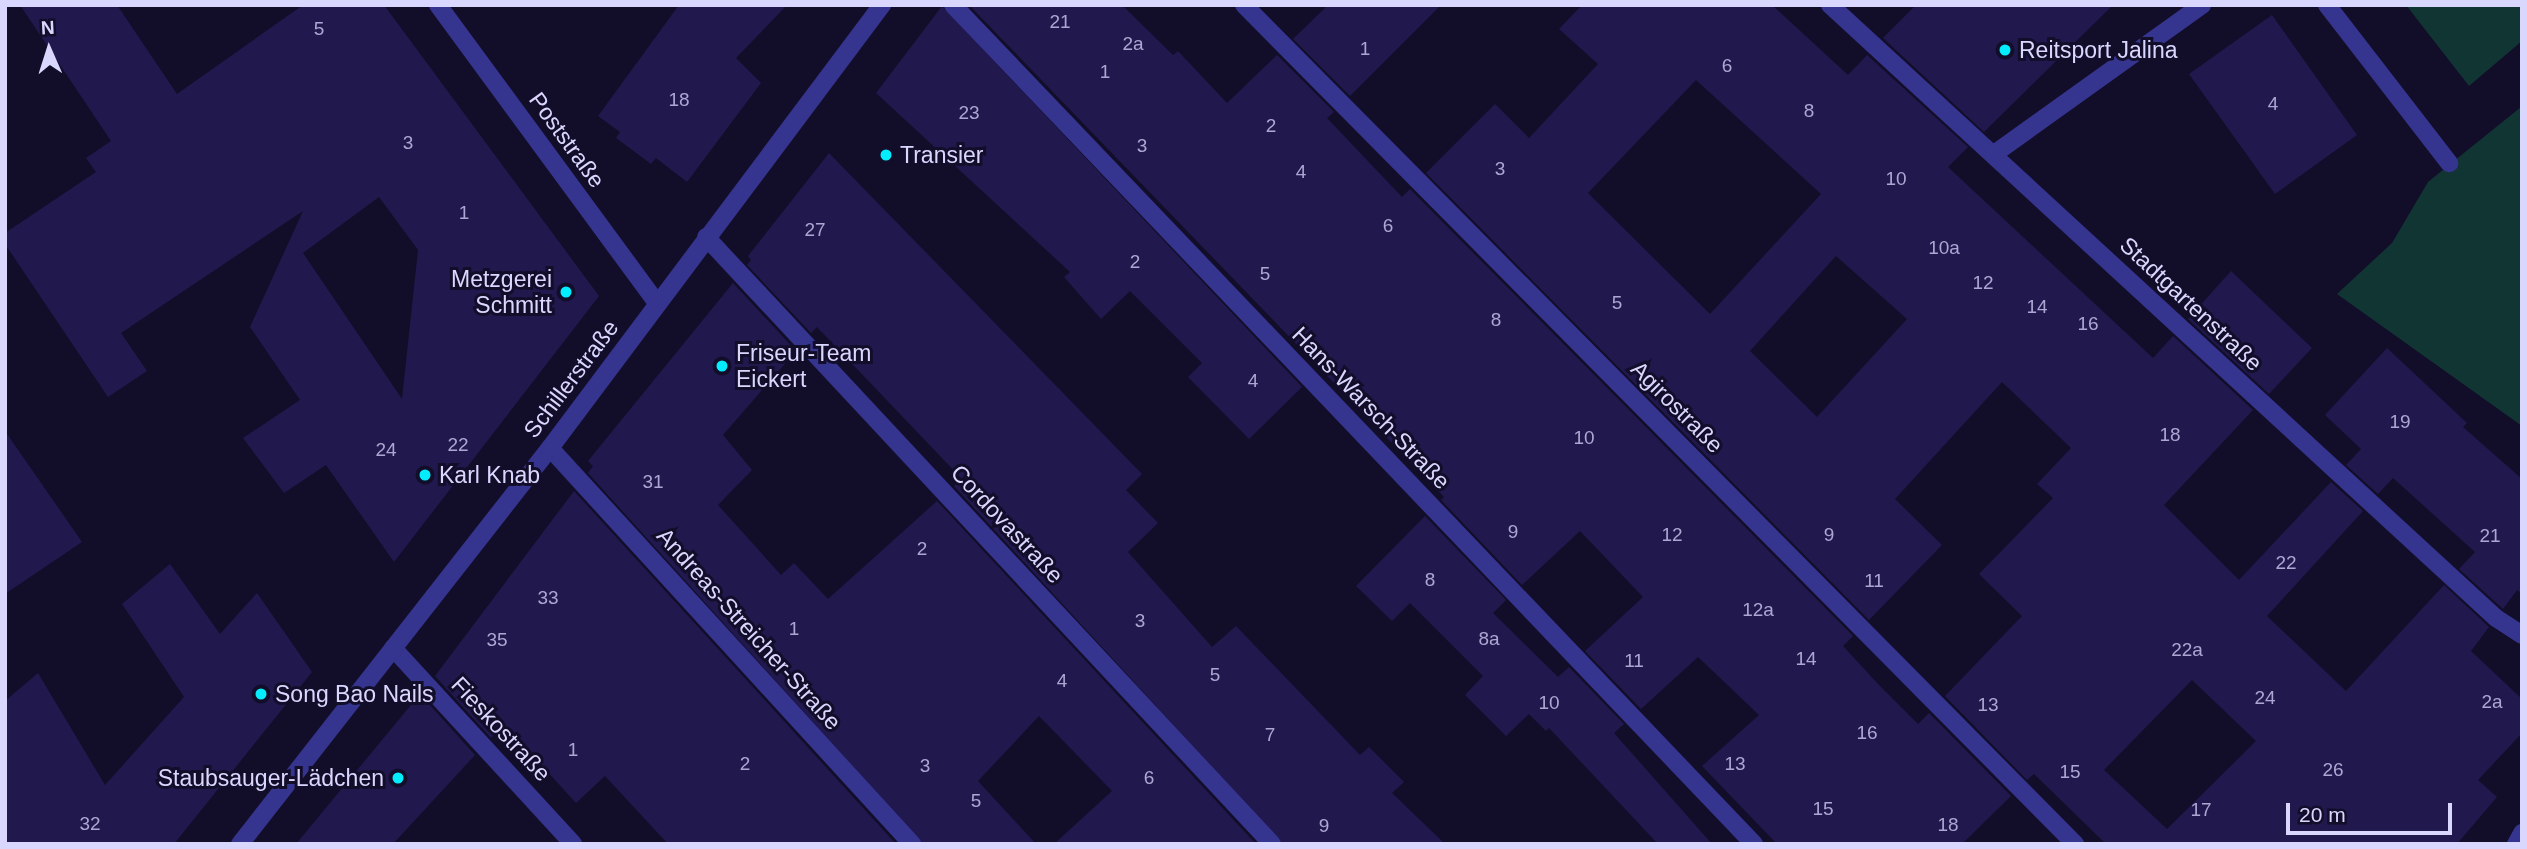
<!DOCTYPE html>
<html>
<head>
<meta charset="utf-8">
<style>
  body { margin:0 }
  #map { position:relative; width:2527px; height:849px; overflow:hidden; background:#120e2a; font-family:Helvetica,sans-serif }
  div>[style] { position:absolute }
  .green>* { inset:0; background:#103533 }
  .building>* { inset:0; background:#21184d }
  .minor>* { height:18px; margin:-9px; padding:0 9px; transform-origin:9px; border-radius:9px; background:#35348e }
  .dots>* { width:19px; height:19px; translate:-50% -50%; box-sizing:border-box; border:4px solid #120e2a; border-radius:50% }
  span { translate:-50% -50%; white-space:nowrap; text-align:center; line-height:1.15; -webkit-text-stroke:6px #120e2a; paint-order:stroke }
  .number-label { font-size:19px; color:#aca7d2 }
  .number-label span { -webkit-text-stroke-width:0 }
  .poi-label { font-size:23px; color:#dad7ff }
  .left { translate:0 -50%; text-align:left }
  .right { translate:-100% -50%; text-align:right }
  .street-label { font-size:23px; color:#dad7ff }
  .frame { position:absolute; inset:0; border:7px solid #dad7ff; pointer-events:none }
  .north { position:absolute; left:14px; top:14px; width:70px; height:70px; -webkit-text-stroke:5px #120e2a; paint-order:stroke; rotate:357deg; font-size:19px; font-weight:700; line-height:28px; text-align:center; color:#dad7ff }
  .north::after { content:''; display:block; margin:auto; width:24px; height:32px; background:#dad7ff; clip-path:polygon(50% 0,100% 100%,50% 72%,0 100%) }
  .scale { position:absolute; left:2286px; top:803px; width:166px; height:32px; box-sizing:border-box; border:4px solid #dad7ff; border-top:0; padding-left:9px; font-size:21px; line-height:24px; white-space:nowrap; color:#dad7ff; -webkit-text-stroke:5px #120e2a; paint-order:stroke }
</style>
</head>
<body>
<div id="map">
  <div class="green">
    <div style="clip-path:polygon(2406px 5px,2522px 5px,2522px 41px,2469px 86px)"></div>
    <div style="clip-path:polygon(2521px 107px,2522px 108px,2522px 426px,2337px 294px,2392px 243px,2428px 182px)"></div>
  </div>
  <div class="building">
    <div style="clip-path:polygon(evenodd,20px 5px,117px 5px,177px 94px,303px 5px,384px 5px,599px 296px,394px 562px,326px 465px,284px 493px,243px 438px,300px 400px,250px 327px,303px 211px,121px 333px,147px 371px,108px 397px,5px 244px,5px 233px,96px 172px,86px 158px,111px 141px,20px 5px,379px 197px,418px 250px,402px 399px,303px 253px,379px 197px)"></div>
    <div style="clip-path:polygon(679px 5px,787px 5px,736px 58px,761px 83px,687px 182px,656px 158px,651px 164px,616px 138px,620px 132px,598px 116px)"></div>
    <div style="clip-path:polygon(969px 5px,1122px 5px,1173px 55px,1178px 51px,1227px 103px,1277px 55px,1334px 112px,1327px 118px,1402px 197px,1410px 189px,1853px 636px,1843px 646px,1879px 685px,1918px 724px,1929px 713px,2011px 796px,1962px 844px,1777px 844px,1702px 766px,1759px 715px,1698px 657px,1641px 709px,1585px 651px,1643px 597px,1580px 531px,1522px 585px,1441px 500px,1444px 497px)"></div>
    <div style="clip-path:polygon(1328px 5px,1441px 5px,1350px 96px,1293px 39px)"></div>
    <div style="clip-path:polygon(evenodd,1582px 5px,1772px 5px,1848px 75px,1867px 55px,1968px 147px,1948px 167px,2153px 358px,2173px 336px,2253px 410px,2164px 505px,2239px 580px,2331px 482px,2363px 511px,2267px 616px,2346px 691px,2444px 585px,2489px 627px,2471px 651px,2522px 699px,2522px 733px,2478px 780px,2497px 797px,2457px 844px,2106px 844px,2034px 774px,2027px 780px,1945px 696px,2022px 616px,1979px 574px,2053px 498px,2037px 484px,2071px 448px,2002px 382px,1895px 499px,1942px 545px,1869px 620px,1426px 173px,1495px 104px,1529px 138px,1598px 64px,1559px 29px,1582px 5px,1696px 80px,1821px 194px,1710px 314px,1588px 193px,1696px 80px,1582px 5px,1836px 256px,1907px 319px,1817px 417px,1750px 351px,1836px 256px,1582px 5px,2192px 680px,2256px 741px,2167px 829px,2104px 770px,2192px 680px)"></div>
    <div style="clip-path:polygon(1916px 5px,2113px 5px,1984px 132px,1883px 38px)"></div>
    <div style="clip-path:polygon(942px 6px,1302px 387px,1249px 439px,1188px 377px,1202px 363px,1130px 291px,1101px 319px,1064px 277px,1070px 272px,876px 93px)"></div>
    <div style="clip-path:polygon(2272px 15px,2357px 135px,2275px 194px,2189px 74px)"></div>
    <div style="clip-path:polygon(829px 153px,1142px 474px,1126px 490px,1158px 523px,1128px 552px,1212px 647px,1236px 626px,1360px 755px,1369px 747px,1404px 782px,1392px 793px,1445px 844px,1283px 844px,954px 486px,962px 479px,817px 327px,811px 333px,747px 265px,751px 260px,748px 256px)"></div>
    <div style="clip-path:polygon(2231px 271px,2312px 348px,2269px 394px,2188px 319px)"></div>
    <div style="clip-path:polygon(733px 283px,796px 351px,723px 435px,752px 470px,718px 505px,781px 575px,794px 563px,828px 599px,937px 501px,1256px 844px,1054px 844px,1112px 791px,1039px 716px,978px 781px,1036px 844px,923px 844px,588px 473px,593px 466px,588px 461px)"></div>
    <div style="clip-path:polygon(2387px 348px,2467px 423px,2463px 427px,2522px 479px,2522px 594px,2517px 590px,2503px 609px,2459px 569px,2475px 552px,2393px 478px,2378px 494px,2346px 465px,2361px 449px,2325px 415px)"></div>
    <div style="clip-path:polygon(5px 431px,82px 542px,5px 594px)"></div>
    <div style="clip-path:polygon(574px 491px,896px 844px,668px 844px,605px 776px,576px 803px,504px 724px,491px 738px,435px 676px)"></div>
    <div style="clip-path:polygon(1425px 516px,1506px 600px,1493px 613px,1558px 677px,1569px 667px,1624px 724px,1614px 733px,1712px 844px,1658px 844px,1549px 728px,1546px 731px,1529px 714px,1506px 736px,1465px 695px,1483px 676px,1410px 603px,1392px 621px,1356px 586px)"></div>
    <div style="clip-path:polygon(170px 564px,220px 634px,257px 593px,312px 672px,174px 844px,5px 844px,5px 701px,38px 673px,105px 785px,184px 697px,122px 604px)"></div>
    <div style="clip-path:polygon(420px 694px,475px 755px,393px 844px,296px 844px)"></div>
  </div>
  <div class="minor">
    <div style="left:438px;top:5px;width:371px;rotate:53.7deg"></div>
    <div style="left:953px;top:5px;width:1160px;rotate:46.33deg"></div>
    <div style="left:1244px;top:5px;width:1181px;rotate:45.27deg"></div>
    <div style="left:1830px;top:5px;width:905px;rotate:42.63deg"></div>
    <div style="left:2496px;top:618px;width:31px;rotate:33deg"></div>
    <div style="left:2327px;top:5px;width:200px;rotate:52.3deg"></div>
    <div style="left:1994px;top:154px;width:256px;rotate:-35.6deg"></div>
    <div style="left:706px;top:237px;width:830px;rotate:47deg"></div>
    <div style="left:550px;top:448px;width:537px;rotate:47.57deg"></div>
    <div style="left:393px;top:648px;width:266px;rotate:47.4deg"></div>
    <div style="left:240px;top:844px;width:503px;rotate:-51.95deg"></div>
    <div style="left:550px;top:448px;width:554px;rotate:-53.15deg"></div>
    <div style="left:2516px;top:844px;width:13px;rotate:-61deg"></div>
  </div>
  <div class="dots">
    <div style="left:2005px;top:50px;background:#03edff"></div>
    <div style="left:886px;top:155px;background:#03edff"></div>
    <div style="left:566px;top:292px;background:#03edff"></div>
    <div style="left:722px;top:366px;background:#03edff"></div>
    <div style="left:425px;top:475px;background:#03edff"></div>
    <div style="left:261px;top:694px;background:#03edff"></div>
    <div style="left:398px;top:778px;background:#03edff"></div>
  </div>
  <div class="number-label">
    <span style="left:1060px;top:22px">21</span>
    <span style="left:319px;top:29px">5</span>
    <span style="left:1133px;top:44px">2a</span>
    <span style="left:1365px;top:49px">1</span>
    <span style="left:1727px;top:66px">6</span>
    <span style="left:1105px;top:72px">1</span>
    <span style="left:679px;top:100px">18</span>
    <span style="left:2273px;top:104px">4</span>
    <span style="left:1809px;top:111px">8</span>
    <span style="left:969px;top:113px">23</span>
    <span style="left:1271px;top:126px">2</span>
    <span style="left:408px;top:143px">3</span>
    <span style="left:1142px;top:146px">3</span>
    <span style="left:1500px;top:169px">3</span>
    <span style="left:1301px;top:172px">4</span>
    <span style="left:1896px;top:179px">10</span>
    <span style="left:464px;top:213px">1</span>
    <span style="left:1388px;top:226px">6</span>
    <span style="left:815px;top:230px">27</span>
    <span style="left:1944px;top:248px">10a</span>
    <span style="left:1135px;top:262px">2</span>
    <span style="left:1265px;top:274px">5</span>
    <span style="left:1983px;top:283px">12</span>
    <span style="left:1617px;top:303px">5</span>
    <span style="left:2037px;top:307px">14</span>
    <span style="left:1496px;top:320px">8</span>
    <span style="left:2088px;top:324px">16</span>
    <span style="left:1253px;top:381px">4</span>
    <span style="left:2400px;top:422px">19</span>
    <span style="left:2170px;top:435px">18</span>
    <span style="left:1584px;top:438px">10</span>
    <span style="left:458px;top:445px">22</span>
    <span style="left:386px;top:450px">24</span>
    <span style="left:653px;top:482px">31</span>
    <span style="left:1513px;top:532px">9</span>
    <span style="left:1672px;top:535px">12</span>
    <span style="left:1829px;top:535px">9</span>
    <span style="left:2490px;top:536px">21</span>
    <span style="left:922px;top:549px">2</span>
    <span style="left:2286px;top:563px">22</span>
    <span style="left:1430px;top:580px">8</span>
    <span style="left:1874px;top:581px">11</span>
    <span style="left:548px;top:598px">33</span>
    <span style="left:1758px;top:610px">12a</span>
    <span style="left:1140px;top:621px">3</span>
    <span style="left:794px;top:629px">1</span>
    <span style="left:1489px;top:639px">8a</span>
    <span style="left:497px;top:640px">35</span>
    <span style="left:2187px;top:650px">22a</span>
    <span style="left:1806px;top:659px">14</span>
    <span style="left:1634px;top:661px">11</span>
    <span style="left:1215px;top:675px">5</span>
    <span style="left:1062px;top:681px">4</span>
    <span style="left:2265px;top:698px">24</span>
    <span style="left:2492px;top:702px">2a</span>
    <span style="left:1549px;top:703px">10</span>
    <span style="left:1988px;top:705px">13</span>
    <span style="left:1867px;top:733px">16</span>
    <span style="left:1270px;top:735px">7</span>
    <span style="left:573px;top:750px">1</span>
    <span style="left:745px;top:764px">2</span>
    <span style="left:1735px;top:764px">13</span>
    <span style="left:925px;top:766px">3</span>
    <span style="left:2333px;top:770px">26</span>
    <span style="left:2070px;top:772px">15</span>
    <span style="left:1149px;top:778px">6</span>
    <span style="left:976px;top:801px">5</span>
    <span style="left:1823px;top:809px">15</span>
    <span style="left:2201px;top:810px">17</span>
    <span style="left:90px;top:824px">32</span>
    <span style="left:1948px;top:825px">18</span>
    <span style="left:1324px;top:826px">9</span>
  </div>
  <div class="poi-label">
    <span class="left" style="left:2019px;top:50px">Reitsport Jalina</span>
    <span class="left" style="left:900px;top:155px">Transier</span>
    <span class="right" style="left:552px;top:292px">Metzgerei<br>Schmitt</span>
    <span class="left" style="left:736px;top:366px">Friseur-Team<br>Eickert</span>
    <span class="left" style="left:439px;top:475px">Karl Knab</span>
    <span class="left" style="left:275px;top:694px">Song Bao Nails</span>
    <span class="right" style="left:384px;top:778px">Staubsauger-Lädchen</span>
  </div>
  <div class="street-label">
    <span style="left:567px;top:140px;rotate:54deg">Poststraße</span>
    <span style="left:2191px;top:304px;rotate:43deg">Stadtgartenstraße</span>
    <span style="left:571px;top:379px;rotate:-53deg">Schillerstraße</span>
    <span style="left:1677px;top:407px;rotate:45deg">Agirostraße</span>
    <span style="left:1371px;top:408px;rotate:46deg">Hans-Warsch-Straße</span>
    <span style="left:1007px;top:524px;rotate:47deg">Cordovastraße</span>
    <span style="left:749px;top:629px;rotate:48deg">Andreas-Streicher-Straße</span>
    <span style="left:501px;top:729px;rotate:47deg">Fieskostraße</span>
  </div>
  <div class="frame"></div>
  <div class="north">N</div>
  <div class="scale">20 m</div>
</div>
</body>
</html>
